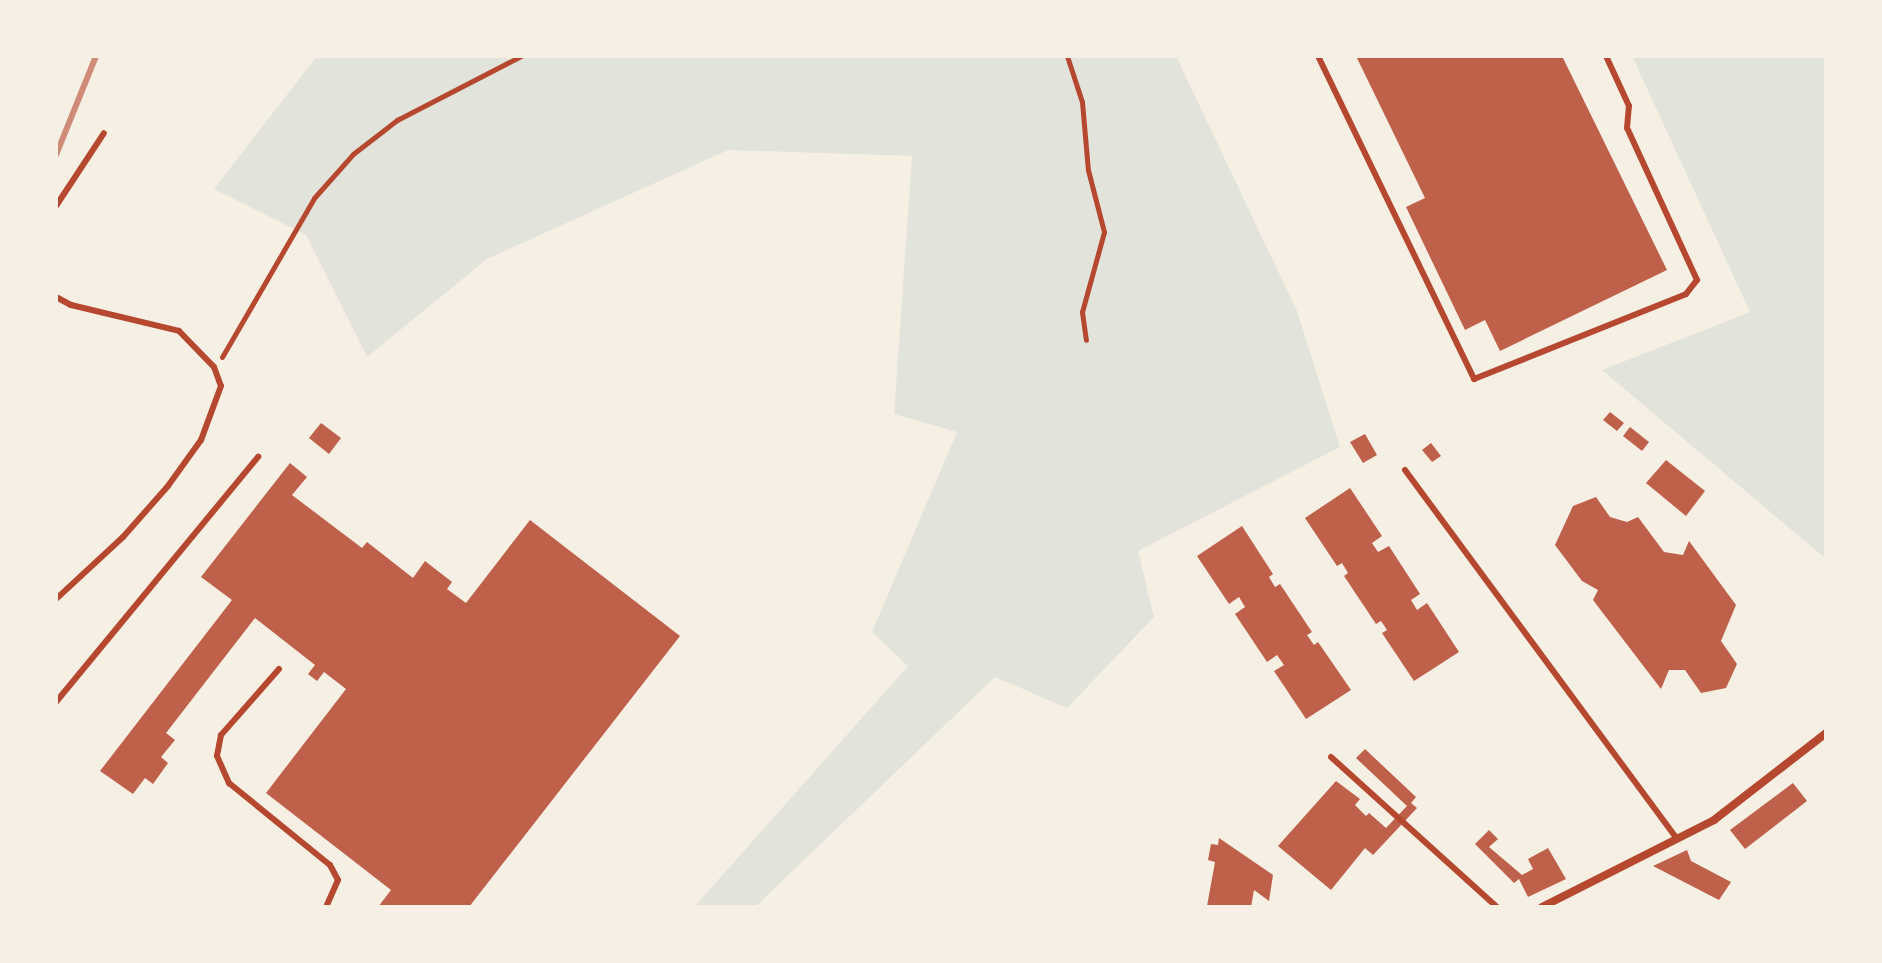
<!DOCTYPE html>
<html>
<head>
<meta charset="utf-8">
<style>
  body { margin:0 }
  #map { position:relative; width:1882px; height:963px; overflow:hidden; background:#f6efe4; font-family:"Fira Sans Condensed",sans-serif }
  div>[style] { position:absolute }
  .green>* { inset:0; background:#e2e4dc }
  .building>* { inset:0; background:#bf614a }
  .path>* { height:5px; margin:-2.5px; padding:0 2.5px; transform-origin:2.5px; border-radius:2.5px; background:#b5482f }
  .service>* { height:6px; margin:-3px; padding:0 3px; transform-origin:3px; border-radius:3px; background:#b5482f }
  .minor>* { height:8px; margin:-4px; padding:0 4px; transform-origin:4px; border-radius:4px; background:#b5482f }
  .rail>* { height:6px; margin:-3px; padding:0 3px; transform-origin:3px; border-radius:3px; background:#cf8b77 }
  span { translate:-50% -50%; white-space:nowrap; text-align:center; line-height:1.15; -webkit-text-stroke:6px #f6efe4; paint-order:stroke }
  .frame { position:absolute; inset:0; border:58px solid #f6efe4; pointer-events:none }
</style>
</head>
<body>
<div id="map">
  <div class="green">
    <div style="clip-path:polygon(317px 56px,1176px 56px,1297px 311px,1340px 447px,1138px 551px,1154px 617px,1067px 708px,995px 677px,755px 907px,694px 907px,908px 666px,872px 632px,957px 432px,894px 414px,912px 156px,728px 150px,487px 259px,367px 357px,306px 235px,214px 189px)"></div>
    <div style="clip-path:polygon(1632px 56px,1826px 56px,1826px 559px,1602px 370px,1750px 312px)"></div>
  </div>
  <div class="building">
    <div style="clip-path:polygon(1356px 56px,1562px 56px,1667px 270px,1500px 351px,1485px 320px,1465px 330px,1406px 207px,1425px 198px)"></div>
    <div style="clip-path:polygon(1610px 412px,1624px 423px,1617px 431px,1603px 420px)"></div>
    <div style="clip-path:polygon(321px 423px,341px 438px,329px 454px,309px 438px)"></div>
    <div style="clip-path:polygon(1630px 427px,1649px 442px,1642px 451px,1623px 436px)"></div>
    <div style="clip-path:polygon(1365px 434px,1377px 455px,1363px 463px,1350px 442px)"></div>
    <div style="clip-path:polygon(1431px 443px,1441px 456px,1432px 462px,1422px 450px)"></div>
    <div style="clip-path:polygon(1666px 460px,1705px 491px,1686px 516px,1646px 483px)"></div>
    <div style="clip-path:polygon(290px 463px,307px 477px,292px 495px,362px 548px,367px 542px,413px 578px,425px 561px,452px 582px,447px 589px,466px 603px,530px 520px,680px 636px,469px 907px,378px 907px,391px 890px,266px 793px,346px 689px,324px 672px,317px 681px,308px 674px,315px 665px,255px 618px,166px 733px,175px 740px,161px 757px,168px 763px,153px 784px,145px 778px,133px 794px,100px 771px,232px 600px,201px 577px)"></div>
    <div style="clip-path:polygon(1350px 488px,1382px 536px,1372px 543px,1378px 552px,1389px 546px,1420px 594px,1411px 600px,1417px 610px,1427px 603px,1459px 652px,1414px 681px,1382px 633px,1387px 630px,1381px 621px,1376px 624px,1344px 576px,1348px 573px,1342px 563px,1337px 566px,1305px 518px)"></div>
    <div style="clip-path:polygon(1596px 497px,1610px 517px,1627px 522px,1638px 517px,1664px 552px,1683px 555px,1689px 541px,1736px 605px,1721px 641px,1737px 664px,1726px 688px,1701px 693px,1685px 670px,1669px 670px,1661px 689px,1593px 600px,1598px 590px,1582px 581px,1555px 545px,1573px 506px)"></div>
    <div style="clip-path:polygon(1242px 526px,1273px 574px,1269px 577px,1275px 587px,1280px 584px,1312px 632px,1307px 635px,1314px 645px,1318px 642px,1351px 690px,1306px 719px,1274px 671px,1284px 665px,1277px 655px,1267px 662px,1235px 614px,1245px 607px,1239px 597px,1229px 604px,1197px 556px)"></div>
    <div style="clip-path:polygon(1365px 749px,1416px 797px,1411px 803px,1417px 808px,1373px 855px,1365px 848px,1331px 890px,1278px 846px,1336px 781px,1360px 799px,1355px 805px,1366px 816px,1369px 813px,1386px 828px,1407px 806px,1356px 758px)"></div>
    <div style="clip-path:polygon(1793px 783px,1807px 801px,1745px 849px,1730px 830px)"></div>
    <div style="clip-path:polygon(1489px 830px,1498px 839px,1489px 847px,1522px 875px,1533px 869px,1528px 859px,1548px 848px,1566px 879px,1528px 897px,1519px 879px,1514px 883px,1475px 844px)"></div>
    <div style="clip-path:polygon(1219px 838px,1273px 875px,1269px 901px,1254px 890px,1251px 907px,1207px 906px,1215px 862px,1208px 860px,1211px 844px,1218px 845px)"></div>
    <div style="clip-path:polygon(1687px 850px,1691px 861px,1731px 882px,1719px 900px,1653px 866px)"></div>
  </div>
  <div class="path">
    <div style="left:1067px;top:56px;width:48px;rotate:71.9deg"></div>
    <div style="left:1082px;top:102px;width:68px;rotate:85deg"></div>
    <div style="left:1088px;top:170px;width:64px;rotate:75.5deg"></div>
    <div style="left:1104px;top:232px;width:83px;rotate:105.4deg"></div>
    <div style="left:1082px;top:312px;width:28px;rotate:82deg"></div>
    <div style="left:222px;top:357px;width:184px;rotate:-59.9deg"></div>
    <div style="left:314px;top:198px;width:59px;rotate:-48.4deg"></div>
    <div style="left:353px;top:154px;width:56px;rotate:-37.7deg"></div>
    <div style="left:397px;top:120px;width:140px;rotate:-27.3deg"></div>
  </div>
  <div class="service">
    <div style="left:1318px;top:56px;width:359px;rotate:64.2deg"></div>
    <div style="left:1474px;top:379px;width:228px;rotate:-21.8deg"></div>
    <div style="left:1686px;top:294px;width:18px;rotate:-52deg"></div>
    <div style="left:1697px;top:280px;width:167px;rotate:-114.7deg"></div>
    <div style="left:1627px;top:128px;width:22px;rotate:-85deg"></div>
    <div style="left:1629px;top:106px;width:55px;rotate:-114.7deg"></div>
    <div style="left:56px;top:206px;width:87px;rotate:-56.7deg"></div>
    <div style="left:56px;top:297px;width:17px;rotate:28deg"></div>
    <div style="left:71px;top:305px;width:111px;rotate:13.5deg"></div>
    <div style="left:179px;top:331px;width:50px;rotate:45.8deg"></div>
    <div style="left:214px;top:367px;width:20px;rotate:70deg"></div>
    <div style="left:221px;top:386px;width:58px;rotate:110.3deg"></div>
    <div style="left:201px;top:440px;width:57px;rotate:125.7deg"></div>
    <div style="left:168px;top:486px;width:68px;rotate:131.4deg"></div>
    <div style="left:123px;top:537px;width:91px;rotate:137.2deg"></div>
    <div style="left:1405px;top:470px;width:457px;rotate:53.6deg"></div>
    <div style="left:279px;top:669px;width:88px;rotate:131.3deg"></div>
    <div style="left:221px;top:735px;width:21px;rotate:101deg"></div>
    <div style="left:217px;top:756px;width:30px;rotate:66deg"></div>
    <div style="left:229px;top:783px;width:130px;rotate:39.1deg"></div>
    <div style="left:330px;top:865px;width:17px;rotate:62deg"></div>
    <div style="left:338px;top:880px;width:30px;rotate:114deg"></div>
    <div style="left:56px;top:702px;width:318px;rotate:-50.5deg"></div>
    <div style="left:1331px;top:757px;width:224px;rotate:42.1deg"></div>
  </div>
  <div class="minor">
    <div style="left:1542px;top:907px;width:193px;rotate:-26.8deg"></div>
    <div style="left:1714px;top:820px;width:142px;rotate:-37.8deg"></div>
  </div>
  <div class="rail">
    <div style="left:56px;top:155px;width:107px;rotate:-68deg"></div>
  </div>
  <div class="frame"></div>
</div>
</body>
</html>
